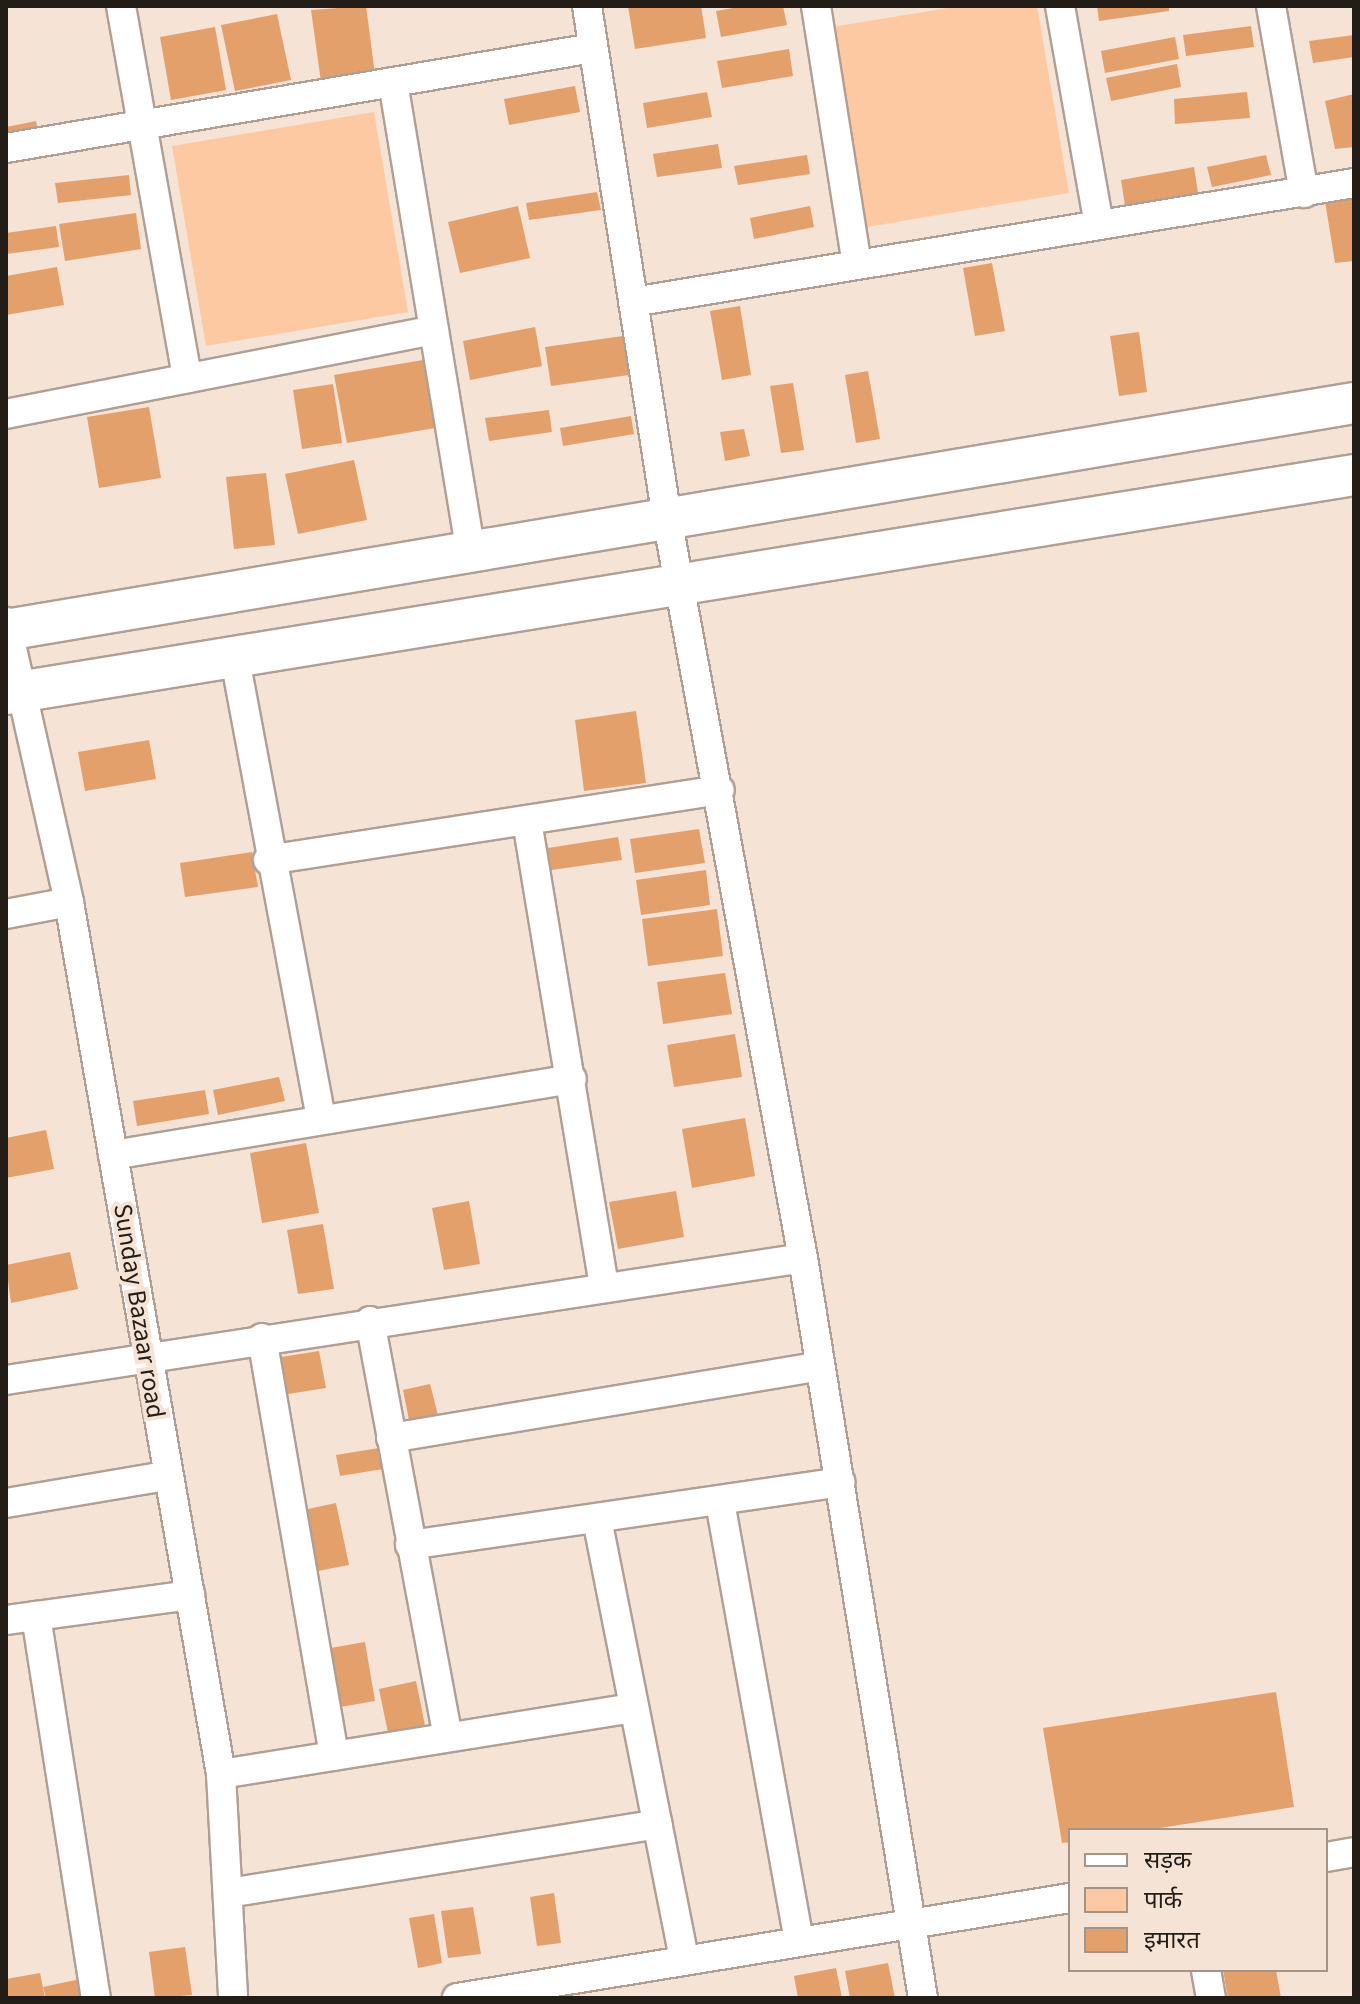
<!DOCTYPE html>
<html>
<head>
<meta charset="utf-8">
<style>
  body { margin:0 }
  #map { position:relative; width:1360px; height:2004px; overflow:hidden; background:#f5e3d6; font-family:"Source Sans 3","Noto Sans Devanagari",sans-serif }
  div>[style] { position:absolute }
  .green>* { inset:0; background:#fdc9a3 }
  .building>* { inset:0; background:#e4a06b }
  .roads { filter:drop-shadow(2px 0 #b09f94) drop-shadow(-2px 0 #b09f94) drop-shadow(0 2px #b09f94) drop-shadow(0 -2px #b09f94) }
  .street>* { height:28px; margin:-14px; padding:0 14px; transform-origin:14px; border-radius:14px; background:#fff }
  .secondary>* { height:40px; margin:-20px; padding:0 20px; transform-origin:20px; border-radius:20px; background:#fff }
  span { translate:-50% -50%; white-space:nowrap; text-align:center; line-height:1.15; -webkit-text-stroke:8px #f5e3d6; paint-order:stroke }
  .street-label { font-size:26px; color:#231d18 }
  .frame { position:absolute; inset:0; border:8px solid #231d18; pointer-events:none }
  .legend { position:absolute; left:1068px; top:1828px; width:260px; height:144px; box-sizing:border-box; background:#f5e3d6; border:2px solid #a1948a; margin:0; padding:10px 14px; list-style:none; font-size:24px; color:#231d18 }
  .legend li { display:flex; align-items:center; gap:16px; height:40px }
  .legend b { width:40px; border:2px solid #a1948a }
</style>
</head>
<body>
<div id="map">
  <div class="green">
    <div style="clip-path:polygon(960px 6px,1037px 6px,1069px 193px,867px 227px,832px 27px)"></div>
    <div style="clip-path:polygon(374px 112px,408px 312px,206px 346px,172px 146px)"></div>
  </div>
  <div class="building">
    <div style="clip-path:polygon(366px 6px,375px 74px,321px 82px,311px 10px)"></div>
    <div style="clip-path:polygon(628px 6px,701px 6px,706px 38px,635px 49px)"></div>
    <div style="clip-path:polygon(745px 6px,783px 6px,787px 25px,721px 37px,716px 11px)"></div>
    <div style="clip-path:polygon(1097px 6px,1169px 6px,1169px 11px,1099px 21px)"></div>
    <div style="clip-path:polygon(277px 14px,291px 80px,235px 91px,221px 25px)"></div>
    <div style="clip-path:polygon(1251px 26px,1254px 47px,1186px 56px,1183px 35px)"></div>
    <div style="clip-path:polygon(215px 27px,226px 90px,171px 100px,160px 37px)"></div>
    <div style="clip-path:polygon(1354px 35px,1354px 57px,1313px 63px,1309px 41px)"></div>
    <div style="clip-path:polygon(1175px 37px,1179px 59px,1105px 73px,1101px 51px)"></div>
    <div style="clip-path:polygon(789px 49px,793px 76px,722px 88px,717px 61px)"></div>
    <div style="clip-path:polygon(1177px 64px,1181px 87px,1111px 101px,1106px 78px)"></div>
    <div style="clip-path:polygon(575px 86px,580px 112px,509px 125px,504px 99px)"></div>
    <div style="clip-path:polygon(707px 92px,712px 117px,647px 128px,643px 103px)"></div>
    <div style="clip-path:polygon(1247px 92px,1250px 118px,1175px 124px,1174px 99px)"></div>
    <div style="clip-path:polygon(1354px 94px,1354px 147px,1335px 149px,1325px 101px)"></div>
    <div style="clip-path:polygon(36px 121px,40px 141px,6px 147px,6px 127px)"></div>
    <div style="clip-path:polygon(718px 144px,722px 168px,657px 177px,653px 154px)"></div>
    <div style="clip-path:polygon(807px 155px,810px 174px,738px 185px,734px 166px)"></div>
    <div style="clip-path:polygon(1266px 155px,1271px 175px,1212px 187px,1207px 167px)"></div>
    <div style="clip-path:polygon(1194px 167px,1198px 193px,1125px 206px,1121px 180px)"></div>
    <div style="clip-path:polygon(129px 175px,131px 195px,58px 203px,55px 183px)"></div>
    <div style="clip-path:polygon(1354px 189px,1354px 261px,1335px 263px,1324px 195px)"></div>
    <div style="clip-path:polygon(597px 192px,601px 210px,529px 220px,526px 203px)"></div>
    <div style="clip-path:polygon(518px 206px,530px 258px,460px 273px,448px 222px)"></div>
    <div style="clip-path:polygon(810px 206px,814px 227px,754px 239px,750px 218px)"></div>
    <div style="clip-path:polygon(136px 213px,141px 249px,65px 261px,59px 224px)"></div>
    <div style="clip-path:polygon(56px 226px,59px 247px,6px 254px,6px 233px)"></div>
    <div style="clip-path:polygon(992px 263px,1005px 331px,975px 336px,963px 268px)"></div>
    <div style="clip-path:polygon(57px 267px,64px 305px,6px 315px,6px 276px)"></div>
    <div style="clip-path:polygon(740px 306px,751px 375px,722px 380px,710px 311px)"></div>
    <div style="clip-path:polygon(535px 327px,542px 366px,470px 380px,463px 341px)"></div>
    <div style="clip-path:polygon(1139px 332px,1147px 392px,1119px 396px,1110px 336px)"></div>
    <div style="clip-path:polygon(623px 336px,629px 375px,551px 386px,545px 347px)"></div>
    <div style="clip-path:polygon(423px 360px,435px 428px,347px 443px,334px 375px)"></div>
    <div style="clip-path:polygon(868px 371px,880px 439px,856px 443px,845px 375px)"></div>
    <div style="clip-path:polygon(793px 383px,804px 450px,781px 453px,770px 386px)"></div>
    <div style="clip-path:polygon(333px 384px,342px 443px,302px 449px,293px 390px)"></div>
    <div style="clip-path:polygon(149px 407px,161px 478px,99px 488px,87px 417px)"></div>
    <div style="clip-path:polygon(549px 410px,552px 432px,489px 441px,485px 418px)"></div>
    <div style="clip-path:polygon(631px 416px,634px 434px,563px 446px,560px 428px)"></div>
    <div style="clip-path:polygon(744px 429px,750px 456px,725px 461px,720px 432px)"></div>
    <div style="clip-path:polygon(354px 460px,367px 520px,298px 534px,285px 474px)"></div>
    <div style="clip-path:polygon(266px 473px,275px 545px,234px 549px,226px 477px)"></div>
    <div style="clip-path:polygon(636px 711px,646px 783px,584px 791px,575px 720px)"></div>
    <div style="clip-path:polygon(149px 740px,156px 779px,85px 791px,78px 752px)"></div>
    <div style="clip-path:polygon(699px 829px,705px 863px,635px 873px,630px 839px)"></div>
    <div style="clip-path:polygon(618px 837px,622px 860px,551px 870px,548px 848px)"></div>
    <div style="clip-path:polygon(252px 852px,258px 887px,185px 897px,180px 863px)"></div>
    <div style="clip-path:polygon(706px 870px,710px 905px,641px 915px,636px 880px)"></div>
    <div style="clip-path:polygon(717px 909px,723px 956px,648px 966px,642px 919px)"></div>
    <div style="clip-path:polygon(725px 973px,732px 1014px,663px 1024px,657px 982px)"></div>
    <div style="clip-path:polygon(735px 1034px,742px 1077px,674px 1087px,667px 1045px)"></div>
    <div style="clip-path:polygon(279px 1077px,285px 1101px,218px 1115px,213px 1090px)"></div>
    <div style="clip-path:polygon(205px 1090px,209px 1114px,137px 1126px,133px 1101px)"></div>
    <div style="clip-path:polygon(745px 1118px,755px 1176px,692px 1188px,682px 1129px)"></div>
    <div style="clip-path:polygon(46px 1130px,54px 1169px,6px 1178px,6px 1138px)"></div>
    <div style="clip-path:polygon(306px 1143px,319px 1213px,262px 1223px,250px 1153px)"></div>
    <div style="clip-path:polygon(676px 1191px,684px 1237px,618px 1249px,609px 1202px)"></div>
    <div style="clip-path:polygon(469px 1201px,480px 1264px,444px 1270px,432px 1208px)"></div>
    <div style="clip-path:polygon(323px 1224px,334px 1289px,298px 1294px,287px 1230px)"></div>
    <div style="clip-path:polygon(70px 1252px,78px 1289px,11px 1303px,6px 1265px)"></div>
    <div style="clip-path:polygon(319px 1351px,326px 1388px,282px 1395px,275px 1358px)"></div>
    <div style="clip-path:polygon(430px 1384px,440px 1423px,411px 1430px,403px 1390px)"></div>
    <div style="clip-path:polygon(379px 1448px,383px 1469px,340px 1476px,336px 1455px)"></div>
    <div style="clip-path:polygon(336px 1503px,349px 1565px,307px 1573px,294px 1512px)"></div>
    <div style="clip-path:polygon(365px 1642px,375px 1701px,329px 1709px,319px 1650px)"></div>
    <div style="clip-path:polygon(416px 1681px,426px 1731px,389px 1738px,379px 1689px)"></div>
    <div style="clip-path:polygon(1276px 1692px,1294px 1807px,1147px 1830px,1070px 1830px,1070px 1842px,1062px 1843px,1043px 1728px)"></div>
    <div style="clip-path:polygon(554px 1893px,561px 1943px,537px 1946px,530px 1897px)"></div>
    <div style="clip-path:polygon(473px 1907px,481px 1954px,448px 1958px,441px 1911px)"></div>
    <div style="clip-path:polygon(434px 1914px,442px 1963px,418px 1968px,409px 1918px)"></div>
    <div style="clip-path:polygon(185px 1947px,192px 1995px,155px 1998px,149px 1952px)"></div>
    <div style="clip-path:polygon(888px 1963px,895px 1998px,850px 1998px,845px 1971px)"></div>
    <div style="clip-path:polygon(836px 1968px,842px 1998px,798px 1998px,794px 1976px)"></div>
    <div style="clip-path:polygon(1223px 1970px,1276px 1970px,1281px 1998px,1228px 1998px)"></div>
    <div style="clip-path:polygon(40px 1973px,45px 1998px,6px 1998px,6px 1979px)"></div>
    <div style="clip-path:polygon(80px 1979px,85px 1998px,46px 1998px,43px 1987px)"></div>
  </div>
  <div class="roads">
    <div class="street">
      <div style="left:121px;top:6px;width:378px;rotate:79.9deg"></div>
      <div style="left:587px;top:6px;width:518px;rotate:81.12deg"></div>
      <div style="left:667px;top:518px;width:752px;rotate:79.59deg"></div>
      <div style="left:803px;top:1258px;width:750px;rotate:80.79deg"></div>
      <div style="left:816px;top:6px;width:261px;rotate:81deg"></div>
      <div style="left:1060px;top:6px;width:222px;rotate:79.9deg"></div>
      <div style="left:1271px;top:6px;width:190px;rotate:80deg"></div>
      <div style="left:393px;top:82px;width:475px;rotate:80.6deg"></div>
      <div style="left:6px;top:148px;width:595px;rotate:-9.67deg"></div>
      <div style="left:633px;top:302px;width:731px;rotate:-9.37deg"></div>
      <div style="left:6px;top:414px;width:436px;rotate:-11.1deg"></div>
      <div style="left:6px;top:622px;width:287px;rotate:77.3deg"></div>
      <div style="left:69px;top:902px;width:885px;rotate:80.11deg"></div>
      <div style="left:221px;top:1774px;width:224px;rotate:86.9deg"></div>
      <div style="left:235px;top:659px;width:467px;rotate:79.4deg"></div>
      <div style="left:527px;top:821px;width:471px;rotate:80.6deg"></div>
      <div style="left:268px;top:860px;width:457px;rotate:-8.8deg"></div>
      <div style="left:6px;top:914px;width:64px;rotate:-10.8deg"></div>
      <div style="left:113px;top:1155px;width:465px;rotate:-9.4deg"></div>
      <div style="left:370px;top:1321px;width:423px;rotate:79.4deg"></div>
      <div style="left:262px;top:1338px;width:424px;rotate:80.2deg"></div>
      <div style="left:6px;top:1380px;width:806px;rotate:-8.7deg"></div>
      <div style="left:391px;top:1438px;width:435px;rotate:-9.5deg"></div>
      <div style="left:720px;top:1502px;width:445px;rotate:79.8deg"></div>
      <div style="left:6px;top:1503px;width:162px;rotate:-9.6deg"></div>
      <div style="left:597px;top:1519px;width:449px;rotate:78.8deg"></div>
      <div style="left:410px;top:1545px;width:435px;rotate:-8.3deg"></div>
      <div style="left:36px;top:1616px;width:387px;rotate:81.1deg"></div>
      <div style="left:6px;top:1620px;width:186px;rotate:-7.7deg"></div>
      <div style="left:221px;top:1774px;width:418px;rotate:-9.1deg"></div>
      <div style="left:1326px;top:1857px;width:28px;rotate:-10deg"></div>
      <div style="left:228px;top:1893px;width:435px;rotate:-9.1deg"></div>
      <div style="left:1206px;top:1970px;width:28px;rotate:80deg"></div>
      <div style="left:457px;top:1998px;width:621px;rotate:-9.27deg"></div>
    </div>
    <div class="secondary">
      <div style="left:6px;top:630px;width:1367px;rotate:-9.56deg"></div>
      <div style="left:6px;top:694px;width:1366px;rotate:-9.23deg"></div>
    </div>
  </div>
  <div class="street-label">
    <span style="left:139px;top:1311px;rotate:81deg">Sunday Bazaar road</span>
  </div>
  <div class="frame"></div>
  <ul class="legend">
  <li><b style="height:10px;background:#fff"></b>सड़क</li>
  <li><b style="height:22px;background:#fdc9a3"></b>पार्क</li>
  <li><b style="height:22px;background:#e4a06b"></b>इमारत</li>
  </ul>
</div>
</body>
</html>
